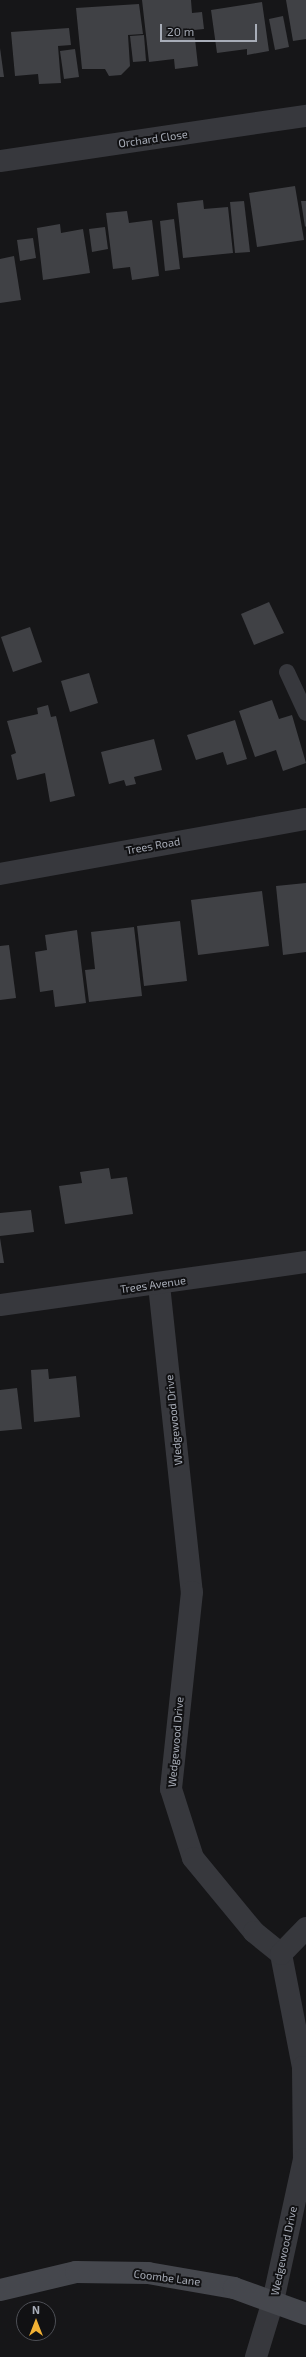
<!DOCTYPE html>
<html>
<head>
<meta charset="utf-8">
<style>
  body { margin:0 }
  #map { position:relative; width:306px; height:2357px; overflow:hidden; background:#161618; font-family:"Exo 2",sans-serif }
  div>[style] { position:absolute }
  .building>* { inset:0; background:#404145 }
  .lane>* { height:16px; margin:-8px; padding:0 8px; transform-origin:8px; border-radius:8px; background:#37383d }
  .street>* { height:22px; margin:-11px; padding:0 11px; transform-origin:11px; border-radius:11px; background:#37383d }
  .secondary>* { height:22px; margin:-11px; padding:0 11px; transform-origin:11px; border-radius:11px; background:#45474d }
  span { translate:-50% -50%; white-space:nowrap; text-align:center; line-height:1.15; -webkit-text-stroke:4px #111113; paint-order:stroke }
  .street-label { font-size:11px; color:#a8adb8 }
  .north { position:absolute; left:16px; top:2301px; width:40px; height:40px; box-sizing:border-box; background:#111113; border:1px solid #4d4f55; border-radius:50%; rotate:0deg; font-size:11px; font-weight:700; line-height:16px; text-align:center; color:#a8adb8 }
  .north::after { content:''; display:block; margin:auto; width:14px; height:18px; background:#f2b134; clip-path:polygon(50% 0,100% 100%,50% 72%,0 100%) }
  .scale { position:absolute; left:160px; top:24px; width:97px; height:18px; box-sizing:border-box; border:2px solid #a8adb8; border-top:0; padding-left:5px; font-size:12px; line-height:14px; white-space:nowrap; color:#a8adb8; -webkit-text-stroke:3px #111113; paint-order:stroke }
</style>
</head>
<body>
<div id="map">
  <div class="building">
    <div style="clip-path:polygon(142px 0,191px 0,192px 13px,202px 12px,204px 29px,194px 30px,198px 66px,175px 69px,174px 59px,149px 62px)"></div>
    <div style="clip-path:polygon(286px 0,306px 0,306px 39px,293px 41px)"></div>
    <div style="clip-path:polygon(262px 2px,269px 51px,247px 55px,247px 49px,217px 53px,211px 10px)"></div>
    <div style="clip-path:polygon(139px 4px,143px 34px,128px 35px,130px 66px,121px 75px,109px 76px,105px 69px,82px 69px,76px 8px)"></div>
    <div style="clip-path:polygon(283px 16px,289px 47px,275px 50px,269px 19px)"></div>
    <div style="clip-path:polygon(69px 28px,71px 45px,58px 46px,61px 83px,39px 84px,38px 74px,15px 76px,11px 32px)"></div>
    <div style="clip-path:polygon(144px 35px,146px 61px,133px 62px,130px 36px)"></div>
    <div style="clip-path:polygon(0 48px,4px 77px,0 77px)"></div>
    <div style="clip-path:polygon(75px 49px,79px 77px,64px 79px,60px 51px)"></div>
    <div style="clip-path:polygon(295px 186px,304px 240px,257px 247px,249px 193px)"></div>
    <div style="clip-path:polygon(203px 200px,204px 209px,228px 207px,233px 253px,183px 258px,177px 203px)"></div>
    <div style="clip-path:polygon(244px 201px,250px 252px,235px 253px,230px 202px)"></div>
    <div style="clip-path:polygon(301px 201px,306px 201px,306px 226px,305px 227px)"></div>
    <div style="clip-path:polygon(127px 211px,129px 223px,152px 220px,159px 276px,132px 280px,130px 267px,113px 269px,106px 213px)"></div>
    <div style="clip-path:polygon(174px 219px,180px 269px,165px 271px,160px 221px)"></div>
    <div style="clip-path:polygon(60px 224px,61px 233px,83px 229px,90px 273px,43px 280px,37px 228px)"></div>
    <div style="clip-path:polygon(105px 227px,108px 249px,92px 252px,89px 229px)"></div>
    <div style="clip-path:polygon(33px 238px,36px 258px,20px 261px,17px 240px)"></div>
    <div style="clip-path:polygon(14px 256px,21px 300px,0 303px,0 259px)"></div>
    <div style="clip-path:polygon(269px 602px,284px 633px,254px 645px,241px 614px)"></div>
    <div style="clip-path:polygon(30px 627px,42px 662px,13px 672px,1px 637px)"></div>
    <div style="clip-path:polygon(89px 673px,98px 703px,70px 712px,61px 681px)"></div>
    <div style="clip-path:polygon(272px 700px,279px 719px,292px 715px,306px 763px,283px 771px,276px 750px,255px 757px,239px 711px)"></div>
    <div style="clip-path:polygon(48px 705px,51px 717px,56px 716px,75px 796px,50px 802px,45px 773px,17px 780px,11px 755px,16px 753px,7px 721px,38px 714px,37px 708px)"></div>
    <div style="clip-path:polygon(235px 720px,247px 759px,227px 765px,223px 752px,196px 760px,187px 735px)"></div>
    <div style="clip-path:polygon(154px 739px,162px 770px,134px 777px,136px 784px,126px 786px,124px 780px,109px 784px,101px 752px)"></div>
    <div style="clip-path:polygon(306px 883px,306px 952px,283px 955px,276px 886px)"></div>
    <div style="clip-path:polygon(262px 891px,269px 946px,198px 955px,191px 900px)"></div>
    <div style="clip-path:polygon(180px 921px,187px 981px,144px 986px,137px 926px)"></div>
    <div style="clip-path:polygon(134px 927px,142px 996px,89px 1002px,85px 970px,95px 969px,91px 932px)"></div>
    <div style="clip-path:polygon(77px 930px,86px 1003px,55px 1007px,53px 990px,40px 992px,35px 952px,47px 950px,45px 935px)"></div>
    <div style="clip-path:polygon(9px 945px,16px 998px,0 1000px,0 946px)"></div>
    <div style="clip-path:polygon(109px 1168px,111px 1179px,127px 1177px,133px 1214px,65px 1224px,59px 1186px,82px 1183px,80px 1172px)"></div>
    <div style="clip-path:polygon(31px 1210px,34px 1232px,0 1236px,0 1213px)"></div>
    <div style="clip-path:polygon(0 1238px,4px 1263px,0 1263px)"></div>
    <div style="clip-path:polygon(48px 1369px,49px 1379px,76px 1376px,80px 1417px,34px 1422px,31px 1370px)"></div>
    <div style="clip-path:polygon(17px 1388px,22px 1429px,0 1431px,0 1390px)"></div>
  </div>
  <div class="lane">
    <div style="left:287px;top:672px;width:45px;rotate:65.1deg"></div>
  </div>
  <div class="street">
    <div style="left:0;top:161px;width:309px;rotate:-8.4deg"></div>
    <div style="left:0;top:874px;width:311px;rotate:-10.2deg"></div>
    <div style="left:159px;top:1285px;width:309px;rotate:83.9deg"></div>
    <div style="left:192px;top:1592px;width:198px;rotate:96.1deg"></div>
    <div style="left:171px;top:1789px;width:72px;rotate:72.3deg"></div>
    <div style="left:193px;top:1858px;width:96px;rotate:50.5deg"></div>
    <div style="left:254px;top:1932px;width:35px;rotate:39deg"></div>
    <div style="left:281px;top:1954px;width:115px;rotate:79deg"></div>
    <div style="left:303px;top:2067px;width:92px;rotate:89.4deg"></div>
    <div style="left:304px;top:2159px;width:145px;rotate:102.3deg"></div>
    <div style="left:273px;top:2301px;width:59px;rotate:106.9deg"></div>
    <div style="left:0;top:1305px;width:309px;rotate:-8deg"></div>
    <div style="left:281px;top:1954px;width:36px;rotate:-46deg"></div>
  </div>
  <div class="secondary">
    <div style="left:0;top:2290px;width:78px;rotate:-13.3deg"></div>
    <div style="left:76px;top:2272px;width:72px;rotate:0.8deg"></div>
    <div style="left:148px;top:2273px;width:87px;rotate:9.9deg"></div>
    <div style="left:234px;top:2288px;width:77px;rotate:19.9deg"></div>
  </div>
  <div class="street-label">
    <span style="left:153px;top:139px;rotate:-8deg">Orchard Close</span>
    <span style="left:153px;top:846px;rotate:-10deg">Trees Road</span>
    <span style="left:153px;top:1285px;rotate:-8deg">Trees Avenue</span>
    <span style="left:174px;top:1420px;rotate:-96deg">Wedgewood Drive</span>
    <span style="left:176px;top:1742px;rotate:-85deg">Wedgewood Drive</span>
    <span style="left:284px;top:2251px;rotate:-78deg">Wedgewood Drive</span>
    <span style="left:167px;top:2278px;rotate:7deg">Coombe Lane</span>
  </div>
  <div class="north">N</div>
  <div class="scale">20 m</div>
</div>
</body>
</html>
